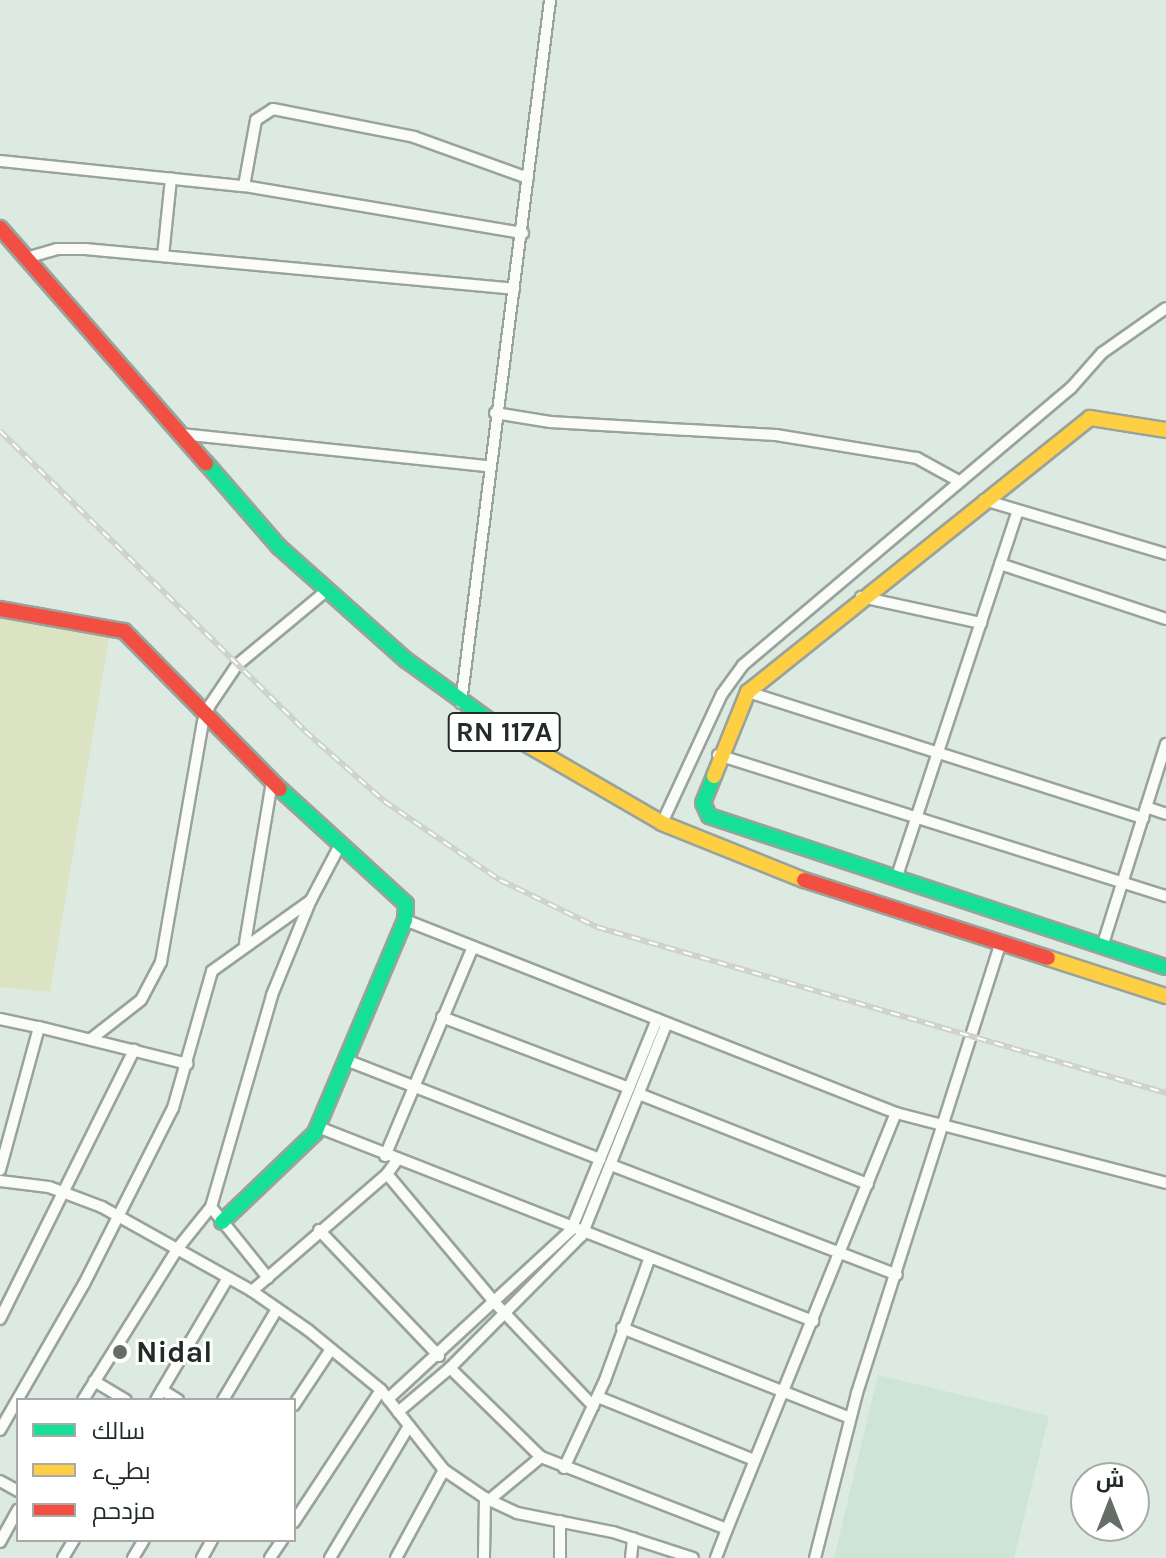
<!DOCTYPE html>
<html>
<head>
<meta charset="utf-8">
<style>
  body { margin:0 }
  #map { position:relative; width:1166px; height:1558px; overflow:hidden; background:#ddeae1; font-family:Karla,Cairo,sans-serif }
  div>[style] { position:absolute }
  .built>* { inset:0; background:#cee4d5 }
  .green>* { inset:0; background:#dbe3c2 }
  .roads { filter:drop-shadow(2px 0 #99a39c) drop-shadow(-2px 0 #99a39c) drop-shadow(0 2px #99a39c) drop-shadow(0 -2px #99a39c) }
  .street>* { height:10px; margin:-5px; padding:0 5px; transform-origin:5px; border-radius:5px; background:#fafcfa }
  .fast>* { height:14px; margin:-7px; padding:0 7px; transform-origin:7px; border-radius:7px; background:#16e098 }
  .slow>* { height:14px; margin:-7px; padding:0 7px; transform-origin:7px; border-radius:7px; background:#ffcf43 }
  .jam>* { height:14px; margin:-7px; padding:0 7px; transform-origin:7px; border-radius:7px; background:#f24e42 }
  .rail>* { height:6px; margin-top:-3px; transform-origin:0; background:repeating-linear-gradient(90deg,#fff 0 9px,#cfd3d0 0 18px); box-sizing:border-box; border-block:2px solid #cfd3d0 }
  .dots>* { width:22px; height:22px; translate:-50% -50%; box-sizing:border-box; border:4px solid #fff; border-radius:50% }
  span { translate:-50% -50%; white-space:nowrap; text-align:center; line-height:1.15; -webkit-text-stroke:6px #fff; paint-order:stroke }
  .shield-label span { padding:2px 6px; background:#fff; border:2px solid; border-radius:6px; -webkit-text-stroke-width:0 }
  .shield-label { font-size:28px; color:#232b25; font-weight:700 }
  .poi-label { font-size:30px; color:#232b25; font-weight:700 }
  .left { translate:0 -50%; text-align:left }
  .legend { position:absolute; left:16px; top:1398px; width:280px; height:144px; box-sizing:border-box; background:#fff; border:2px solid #a7aaa8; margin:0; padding:10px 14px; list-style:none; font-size:24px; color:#232b25 }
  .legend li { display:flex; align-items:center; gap:16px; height:40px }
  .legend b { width:40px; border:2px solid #a7aaa8 }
  .north { position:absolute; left:1070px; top:1462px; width:80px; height:80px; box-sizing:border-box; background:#fff; border:2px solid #a7aaa8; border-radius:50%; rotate:0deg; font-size:22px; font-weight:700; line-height:32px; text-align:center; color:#232b25 }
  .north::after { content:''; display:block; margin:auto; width:28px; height:36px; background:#646e67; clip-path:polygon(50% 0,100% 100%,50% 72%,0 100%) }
</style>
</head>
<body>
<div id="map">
  <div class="built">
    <div style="clip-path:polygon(878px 1375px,1049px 1416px,1014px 1558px,834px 1558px)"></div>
  </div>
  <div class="green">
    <div style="clip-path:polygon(0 615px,110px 632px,50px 992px,0 987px)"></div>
  </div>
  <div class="roads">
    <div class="street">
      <div style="left:0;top:161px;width:245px;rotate:5.9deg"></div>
      <div style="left:244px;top:186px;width:283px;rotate:9.6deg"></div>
      <div style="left:244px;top:186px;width:67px;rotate:-79.7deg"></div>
      <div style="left:256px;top:120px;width:20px;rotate:-33deg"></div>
      <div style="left:273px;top:109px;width:144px;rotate:11.2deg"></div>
      <div style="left:414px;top:137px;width:121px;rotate:19.8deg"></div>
      <div style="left:163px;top:256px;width:78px;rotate:-84.1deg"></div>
      <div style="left:26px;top:258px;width:32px;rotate:-16deg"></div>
      <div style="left:57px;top:249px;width:28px"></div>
      <div style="left:85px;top:249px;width:431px;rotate:5.3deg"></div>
      <div style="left:495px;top:413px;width:56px;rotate:9.3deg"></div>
      <div style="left:550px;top:422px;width:226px;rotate:3.3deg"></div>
      <div style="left:776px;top:435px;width:143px;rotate:9.3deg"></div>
      <div style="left:917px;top:458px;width:46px;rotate:28.8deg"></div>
      <div style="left:181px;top:434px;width:309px;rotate:6deg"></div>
      <div style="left:984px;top:500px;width:190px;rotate:16.5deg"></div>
      <div style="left:1000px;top:564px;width:175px;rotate:18.3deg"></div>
      <div style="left:861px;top:597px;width:123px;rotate:12.2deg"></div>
      <div style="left:748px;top:692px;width:415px;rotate:17.7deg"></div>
      <div style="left:461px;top:703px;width:709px;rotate:-82.78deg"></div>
      <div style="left:718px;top:755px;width:470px;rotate:17.5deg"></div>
      <div style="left:1146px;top:807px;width:21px;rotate:19deg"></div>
      <div style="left:662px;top:823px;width:142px;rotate:-65.1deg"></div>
      <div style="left:722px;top:694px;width:36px;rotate:-54deg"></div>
      <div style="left:743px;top:665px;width:429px;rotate:-40.2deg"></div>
      <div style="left:1071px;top:388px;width:47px;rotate:-48.5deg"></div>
      <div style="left:1102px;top:353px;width:78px;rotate:-35.1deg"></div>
      <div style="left:896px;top:879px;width:388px;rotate:-71.7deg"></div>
      <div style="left:405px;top:920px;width:528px;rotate:21.46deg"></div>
      <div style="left:896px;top:1113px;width:279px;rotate:14.5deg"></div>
      <div style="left:245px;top:943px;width:164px;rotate:-80.5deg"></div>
      <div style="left:1102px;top:947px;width:213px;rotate:-72.5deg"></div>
      <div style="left:442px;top:1017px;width:200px;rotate:20.8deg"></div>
      <div style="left:0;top:1019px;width:40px;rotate:12deg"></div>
      <div style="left:91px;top:1039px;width:63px;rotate:-38deg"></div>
      <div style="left:141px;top:1000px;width:43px;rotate:-62.2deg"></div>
      <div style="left:161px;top:962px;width:244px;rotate:-80.1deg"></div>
      <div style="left:203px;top:722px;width:18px;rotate:-68deg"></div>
      <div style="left:210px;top:705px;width:48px;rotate:-56deg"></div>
      <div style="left:237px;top:665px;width:114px;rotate:-39.7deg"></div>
      <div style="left:346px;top:1060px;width:273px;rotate:21.3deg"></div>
      <div style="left:639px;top:1094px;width:246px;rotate:21.5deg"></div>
      <div style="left:318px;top:1127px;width:532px;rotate:21.4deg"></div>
      <div style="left:385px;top:1156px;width:227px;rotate:-67.2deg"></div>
      <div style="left:611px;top:1165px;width:306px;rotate:21deg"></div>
      <div style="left:0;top:1170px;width:148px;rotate:-74.7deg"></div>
      <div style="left:39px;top:1027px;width:153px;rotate:14deg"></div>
      <div style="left:387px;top:1174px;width:170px;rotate:50deg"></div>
      <div style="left:496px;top:1304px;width:141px;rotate:46.4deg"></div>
      <div style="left:0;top:1181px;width:49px;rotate:7deg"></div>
      <div style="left:49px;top:1187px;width:57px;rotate:20.7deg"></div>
      <div style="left:102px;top:1207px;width:172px;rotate:29.2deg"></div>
      <div style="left:252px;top:1291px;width:68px;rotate:34.9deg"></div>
      <div style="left:308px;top:1330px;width:94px;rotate:39.4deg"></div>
      <div style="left:381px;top:1390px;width:102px;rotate:51.8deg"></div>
      <div style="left:444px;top:1470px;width:50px;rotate:34.3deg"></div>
      <div style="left:485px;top:1498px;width:60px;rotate:91deg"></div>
      <div style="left:211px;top:1207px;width:91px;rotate:51.2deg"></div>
      <div style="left:319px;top:1230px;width:174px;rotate:46.4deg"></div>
      <div style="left:252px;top:1291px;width:179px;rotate:-40.9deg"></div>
      <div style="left:387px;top:1174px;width:17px;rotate:-54deg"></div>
      <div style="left:0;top:1319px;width:301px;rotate:-63.5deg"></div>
      <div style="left:622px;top:1328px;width:245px;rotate:21.5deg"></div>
      <div style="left:450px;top:1368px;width:127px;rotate:44.4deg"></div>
      <div style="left:541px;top:1457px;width:199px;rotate:21.2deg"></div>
      <div style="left:727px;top:1529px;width:31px;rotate:111deg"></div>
      <div style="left:94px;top:1381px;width:37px;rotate:31deg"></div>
      <div style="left:162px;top:1390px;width:19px;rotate:32deg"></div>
      <div style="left:598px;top:1397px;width:168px;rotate:22deg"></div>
      <div style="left:388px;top:1399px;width:249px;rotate:-42.7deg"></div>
      <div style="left:571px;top:1230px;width:228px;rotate:-67.8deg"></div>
      <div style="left:83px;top:1400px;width:179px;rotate:-58deg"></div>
      <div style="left:178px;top:1248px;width:53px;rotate:-51.2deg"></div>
      <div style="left:211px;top:1207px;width:221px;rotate:-73.9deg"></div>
      <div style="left:272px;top:995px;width:100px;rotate:-67.8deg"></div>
      <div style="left:156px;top:1400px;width:142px;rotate:-59.5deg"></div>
      <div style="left:223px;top:1400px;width:106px;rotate:-59.3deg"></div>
      <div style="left:294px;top:1405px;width:67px;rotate:-56.5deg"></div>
      <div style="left:398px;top:1412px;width:68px;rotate:-40.2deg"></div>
      <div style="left:450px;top:1368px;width:187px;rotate:-45.2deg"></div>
      <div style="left:582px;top:1235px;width:228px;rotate:-68.2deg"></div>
      <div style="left:0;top:1430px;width:168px;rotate:-60.1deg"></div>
      <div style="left:84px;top:1284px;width:197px;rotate:-63.2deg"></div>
      <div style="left:173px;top:1108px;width:142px;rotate:-74.1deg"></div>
      <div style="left:212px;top:971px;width:122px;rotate:-35.6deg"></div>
      <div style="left:311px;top:900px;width:60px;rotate:-62.2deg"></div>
      <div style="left:564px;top:1468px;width:97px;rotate:-65deg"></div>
      <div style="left:605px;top:1380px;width:128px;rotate:-69.9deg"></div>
      <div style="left:0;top:1481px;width:21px;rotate:29deg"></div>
      <div style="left:485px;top:1498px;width:35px;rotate:25deg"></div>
      <div style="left:517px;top:1513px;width:98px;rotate:11.2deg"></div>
      <div style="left:613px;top:1532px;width:84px;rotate:18deg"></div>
      <div style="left:488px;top:1501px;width:69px;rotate:-39.7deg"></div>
      <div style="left:294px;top:1522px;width:158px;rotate:-56.6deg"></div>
      <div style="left:727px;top:1529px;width:449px;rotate:-67.9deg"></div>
      <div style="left:0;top:1542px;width:37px;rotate:-61deg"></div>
      <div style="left:63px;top:1558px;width:21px;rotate:-59deg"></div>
      <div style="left:133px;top:1558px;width:21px;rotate:-59deg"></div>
      <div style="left:202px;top:1558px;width:21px;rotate:-61deg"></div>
      <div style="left:270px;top:1558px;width:22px;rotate:-56deg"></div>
      <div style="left:330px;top:1558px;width:154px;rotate:-59.1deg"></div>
      <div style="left:396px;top:1558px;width:100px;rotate:-61.4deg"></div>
      <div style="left:560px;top:1558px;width:37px;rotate:-90deg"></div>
      <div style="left:631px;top:1558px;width:20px;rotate:-84deg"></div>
      <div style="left:815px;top:1558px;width:170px;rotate:-75.7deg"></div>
      <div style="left:857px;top:1393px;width:470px;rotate:-72.3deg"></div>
    </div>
    <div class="fast">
      <div style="left:206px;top:463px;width:111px;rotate:49deg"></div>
      <div style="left:279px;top:547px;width:170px;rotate:41.7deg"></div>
      <div style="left:406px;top:660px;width:125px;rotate:35.9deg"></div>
      <div style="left:714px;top:776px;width:29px;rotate:112deg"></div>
      <div style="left:703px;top:803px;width:14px;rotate:65deg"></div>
      <div style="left:709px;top:816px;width:481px;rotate:18.3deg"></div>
      <div style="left:222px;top:1222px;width:129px;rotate:-43.7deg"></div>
      <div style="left:315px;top:1133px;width:231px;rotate:-67.1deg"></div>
      <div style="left:405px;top:920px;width:16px;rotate:-86deg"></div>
      <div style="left:406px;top:904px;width:171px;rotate:-137.6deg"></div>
    </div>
    <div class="slow">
      <div style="left:507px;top:733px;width:179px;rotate:30.1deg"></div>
      <div style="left:662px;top:823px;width:153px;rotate:21.9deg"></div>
      <div style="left:714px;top:776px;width:91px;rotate:-68deg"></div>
      <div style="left:748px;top:692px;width:438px;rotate:-38.7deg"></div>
      <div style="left:1090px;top:418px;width:77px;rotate:9deg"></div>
      <div style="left:1048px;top:958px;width:124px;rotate:17.9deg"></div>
    </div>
    <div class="jam">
      <div style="left:0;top:228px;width:313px;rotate:48.8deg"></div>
      <div style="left:0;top:609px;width:126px;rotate:10.1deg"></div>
      <div style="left:124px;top:631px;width:222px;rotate:45.4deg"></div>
      <div style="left:804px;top:880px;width:256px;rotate:17.7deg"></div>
    </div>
  </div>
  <div class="rail">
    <div style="left:0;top:431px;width:428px;rotate:44.5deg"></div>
    <div style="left:305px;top:731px;width:106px;rotate:41.5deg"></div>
    <div style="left:384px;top:801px;width:140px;rotate:34.3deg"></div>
    <div style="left:500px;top:880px;width:108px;rotate:25.9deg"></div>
    <div style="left:597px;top:927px;width:593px;rotate:16.26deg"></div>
  </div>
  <div class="dots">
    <div style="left:120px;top:1352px;background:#646e67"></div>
  </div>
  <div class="shield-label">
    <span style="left:504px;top:732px">RN 117A</span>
  </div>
  <div class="poi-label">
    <span class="left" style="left:136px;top:1352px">Nidal</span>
  </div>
  <ul class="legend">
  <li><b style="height:10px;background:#16e098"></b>سالك</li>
  <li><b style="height:10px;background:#ffcf43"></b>بطيء</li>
  <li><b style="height:10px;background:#f24e42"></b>مزدحم</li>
  </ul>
  <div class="north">ش</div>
</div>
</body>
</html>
